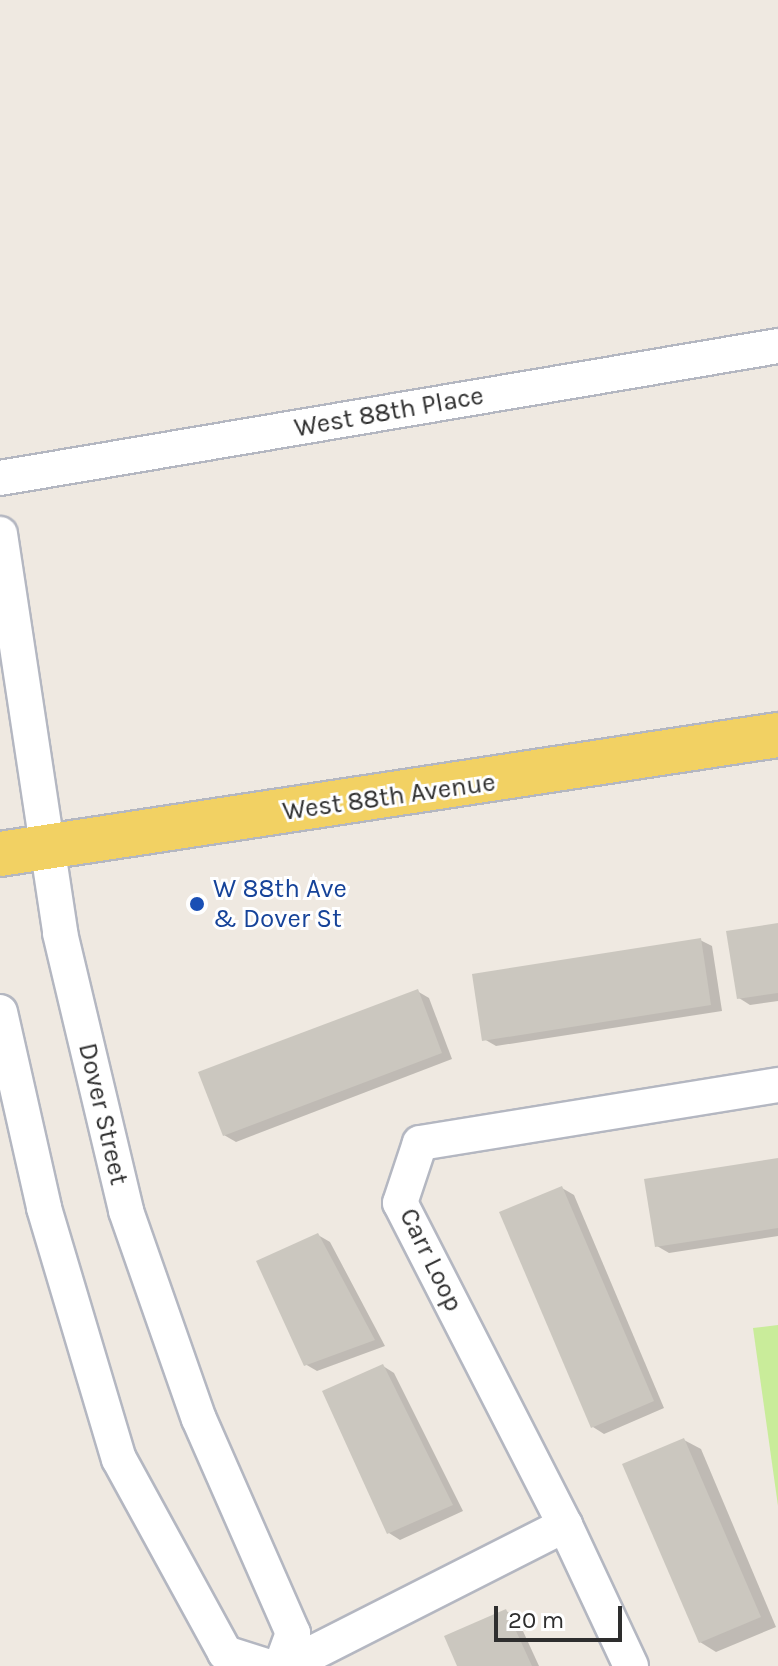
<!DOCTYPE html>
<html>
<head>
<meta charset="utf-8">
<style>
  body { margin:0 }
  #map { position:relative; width:778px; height:1666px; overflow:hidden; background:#efe9e1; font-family:Karla,sans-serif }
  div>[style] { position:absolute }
  .pitch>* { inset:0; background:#c9ec9a }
  .shadow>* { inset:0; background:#0003 }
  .building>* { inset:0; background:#cbc7bf }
  .roads { filter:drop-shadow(2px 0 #b4b7c1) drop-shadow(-2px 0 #b4b7c1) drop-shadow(0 2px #b4b7c1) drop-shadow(0 -2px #b4b7c1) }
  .minor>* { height:34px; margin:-17px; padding:0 17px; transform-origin:17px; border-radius:17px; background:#fff }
  .primary>* { height:44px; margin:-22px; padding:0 22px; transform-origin:22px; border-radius:22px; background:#f2d163 }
  .dots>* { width:22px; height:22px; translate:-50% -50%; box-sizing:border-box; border:4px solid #fff; border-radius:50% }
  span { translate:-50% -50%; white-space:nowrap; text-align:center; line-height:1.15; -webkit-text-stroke:6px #fff; paint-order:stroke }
  .street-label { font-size:26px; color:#2e2e2e }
  .transit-label { font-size:26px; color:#164399 }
  .left { translate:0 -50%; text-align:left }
  .scale { position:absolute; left:494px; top:1606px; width:128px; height:36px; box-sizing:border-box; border:4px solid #2e2e2e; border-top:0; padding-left:10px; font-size:24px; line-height:28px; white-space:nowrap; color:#2e2e2e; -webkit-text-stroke:6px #fff; paint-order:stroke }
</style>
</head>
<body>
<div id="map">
  <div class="pitch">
    <div style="clip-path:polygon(778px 1325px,778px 1506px,753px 1328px)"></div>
  </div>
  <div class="shadow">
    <div style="clip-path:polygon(778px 925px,778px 1001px,750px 1005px,739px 998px)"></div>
    <div style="clip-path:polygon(700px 940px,712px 946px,722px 1011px,496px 1046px,484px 1039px)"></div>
    <div style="clip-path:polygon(417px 991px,429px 998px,452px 1059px,236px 1142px,224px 1135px)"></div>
    <div style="clip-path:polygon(778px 1161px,778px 1236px,669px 1253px,657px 1246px)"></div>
    <div style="clip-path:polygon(562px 1188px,574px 1195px,664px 1408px,604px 1434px,593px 1427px)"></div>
    <div style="clip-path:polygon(318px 1235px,330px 1242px,385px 1346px,317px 1371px,305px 1364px)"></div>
    <div style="clip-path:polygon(383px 1366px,394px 1373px,463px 1511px,400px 1540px,389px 1533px)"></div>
    <div style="clip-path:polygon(684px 1440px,701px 1449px,776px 1627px,716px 1652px,700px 1642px)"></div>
    <div style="clip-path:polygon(506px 1611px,517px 1618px,539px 1666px,460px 1666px)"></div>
  </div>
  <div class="building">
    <div style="clip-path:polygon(778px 923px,778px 993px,737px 999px,726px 931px)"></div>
    <div style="clip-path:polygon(701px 938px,711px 1005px,482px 1041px,472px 974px)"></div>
    <div style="clip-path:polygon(418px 989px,442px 1053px,223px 1136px,198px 1072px)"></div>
    <div style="clip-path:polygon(778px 1158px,778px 1228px,655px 1247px,644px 1179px)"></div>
    <div style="clip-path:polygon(562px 1186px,654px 1401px,591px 1428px,499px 1212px)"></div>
    <div style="clip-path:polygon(318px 1233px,375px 1340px,304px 1366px,256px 1261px)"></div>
    <div style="clip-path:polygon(383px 1364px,453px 1505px,387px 1534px,322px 1391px)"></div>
    <div style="clip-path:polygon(684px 1438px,761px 1617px,699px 1643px,622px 1464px)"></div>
    <div style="clip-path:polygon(506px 1609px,532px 1666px,457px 1666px,444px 1636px)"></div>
  </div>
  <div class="roads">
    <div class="minor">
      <div style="left:0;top:478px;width:789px;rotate:-9.63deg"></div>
      <div style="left:0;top:534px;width:403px;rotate:81.4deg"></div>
      <div style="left:60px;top:933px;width:286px;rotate:76.6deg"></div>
      <div style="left:126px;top:1211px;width:220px;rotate:70.7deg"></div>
      <div style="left:199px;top:1419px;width:234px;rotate:66.3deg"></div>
      <div style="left:293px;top:1633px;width:35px;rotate:110deg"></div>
      <div style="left:0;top:1012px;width:201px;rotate:77.3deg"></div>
      <div style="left:44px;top:1208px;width:262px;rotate:73.4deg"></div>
      <div style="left:119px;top:1459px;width:221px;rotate:61.3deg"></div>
      <div style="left:225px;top:1653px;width:43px;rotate:17.6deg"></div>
      <div style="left:287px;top:1666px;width:312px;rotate:-26.9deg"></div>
      <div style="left:631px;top:1666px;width:156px;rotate:-115.1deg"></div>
      <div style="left:565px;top:1525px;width:362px;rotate:-117.1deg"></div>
      <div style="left:400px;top:1203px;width:63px;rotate:-71.6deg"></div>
      <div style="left:420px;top:1143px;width:363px;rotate:-9.2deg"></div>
    </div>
    <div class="primary">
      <div style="left:0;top:854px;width:787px;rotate:-8.7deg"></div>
    </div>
  </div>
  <div class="dots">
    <div style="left:197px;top:904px;background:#1a4fb4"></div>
  </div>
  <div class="street-label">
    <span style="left:389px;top:412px;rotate:-10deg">West 88th Place</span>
    <span style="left:389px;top:797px;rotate:-8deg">West 88th Avenue</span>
    <span style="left:103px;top:1114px;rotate:77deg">Dover Street</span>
    <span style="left:431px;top:1260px;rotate:64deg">Carr Loop</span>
  </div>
  <div class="transit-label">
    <span class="left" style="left:213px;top:904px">W 88th Ave<br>&amp; Dover St</span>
  </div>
  <div class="scale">20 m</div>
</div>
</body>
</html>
